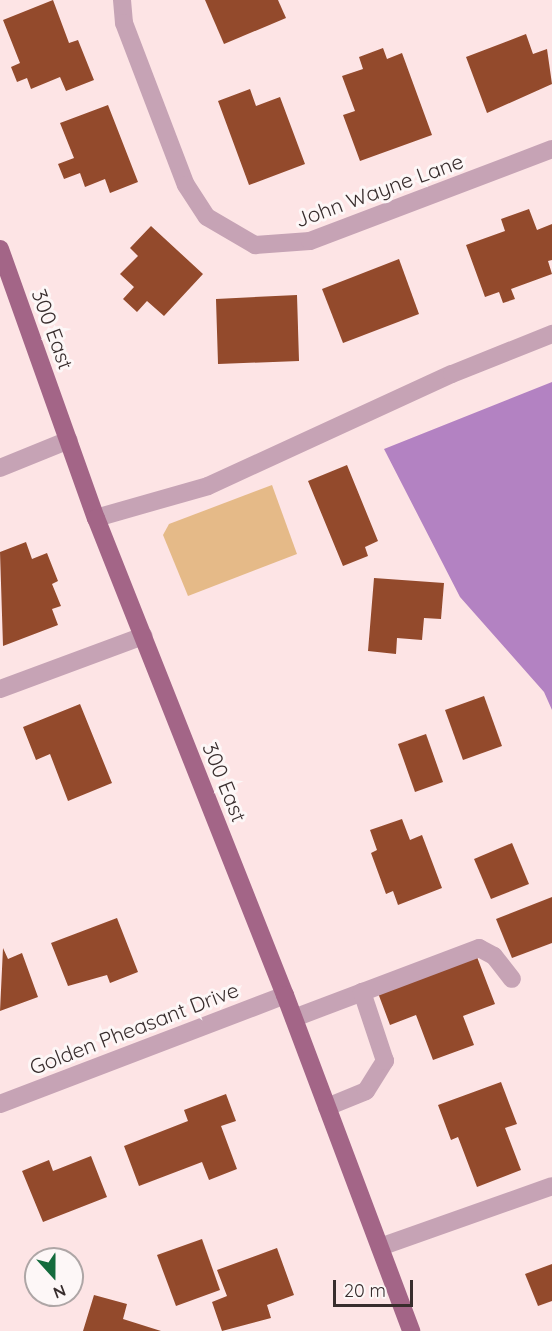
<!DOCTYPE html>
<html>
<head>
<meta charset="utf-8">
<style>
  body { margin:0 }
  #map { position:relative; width:552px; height:1331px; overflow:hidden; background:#fde4e5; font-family:Quicksand,sans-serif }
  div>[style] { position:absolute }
  .green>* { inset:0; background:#e5ba88 }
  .water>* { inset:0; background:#b382c2 }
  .building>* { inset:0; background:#934a2c }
  .minor>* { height:18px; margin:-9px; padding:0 9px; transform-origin:9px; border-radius:9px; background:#c6a3b5 }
  .major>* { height:18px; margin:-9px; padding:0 9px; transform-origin:9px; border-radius:9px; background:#a36587 }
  span { translate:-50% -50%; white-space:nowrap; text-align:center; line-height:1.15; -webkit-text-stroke:6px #fdf7f7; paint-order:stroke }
  .street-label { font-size:21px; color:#382d2d }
  .north { position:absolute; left:24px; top:1247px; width:60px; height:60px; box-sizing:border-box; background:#fdf7f7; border:2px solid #aea6a6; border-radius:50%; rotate:159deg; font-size:16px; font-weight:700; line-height:24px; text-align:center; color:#382d2d }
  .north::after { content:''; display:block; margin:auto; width:21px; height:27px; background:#146b3d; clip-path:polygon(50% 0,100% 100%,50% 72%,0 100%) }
  .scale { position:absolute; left:333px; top:1280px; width:80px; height:27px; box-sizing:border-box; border:3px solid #382d2d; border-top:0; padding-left:8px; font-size:18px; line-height:21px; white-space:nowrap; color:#382d2d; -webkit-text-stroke:4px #fdf7f7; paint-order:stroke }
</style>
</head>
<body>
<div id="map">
  <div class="green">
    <div style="clip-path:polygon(272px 485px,297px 554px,188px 596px,163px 535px,169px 524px)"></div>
  </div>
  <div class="water">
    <div style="clip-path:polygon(552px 382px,552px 710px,544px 692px,460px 597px,384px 449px)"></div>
  </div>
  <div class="building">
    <div style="clip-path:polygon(53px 0,69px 43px,78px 40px,94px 80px,66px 91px,60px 77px,31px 89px,27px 78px,17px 82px,11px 67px,20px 63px,3px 20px)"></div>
    <div style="clip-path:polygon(205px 0,278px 0,286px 18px,224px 44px)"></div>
    <div style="clip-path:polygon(526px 34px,533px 54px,547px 49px,552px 84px,487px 113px,466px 57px)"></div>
    <div style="clip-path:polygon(383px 48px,387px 59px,402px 53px,432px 135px,360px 161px,343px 115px,355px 111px,342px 76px,363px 69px,359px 57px)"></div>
    <div style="clip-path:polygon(250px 89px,256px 106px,280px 97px,305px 164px,249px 185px,218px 101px)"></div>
    <div style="clip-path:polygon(108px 105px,138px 182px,110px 193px,105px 179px,85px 187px,80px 173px,64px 179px,58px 164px,74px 158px,60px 123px)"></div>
    <div style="clip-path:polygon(529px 209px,537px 230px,552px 224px,552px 260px,548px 261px,552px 274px,511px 289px,515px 299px,503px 303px,499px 292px,485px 297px,466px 245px,505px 231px,501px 219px)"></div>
    <div style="clip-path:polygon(151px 226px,203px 274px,164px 316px,147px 301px,137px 312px,123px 299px,134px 287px,120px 274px,138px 256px,130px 248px)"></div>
    <div style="clip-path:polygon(399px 259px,419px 314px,343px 343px,322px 289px)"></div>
    <div style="clip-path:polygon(297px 295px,299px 361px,218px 364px,216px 299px)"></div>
    <div style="clip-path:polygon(347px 465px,378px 541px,365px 547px,368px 556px,343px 566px,308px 481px)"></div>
    <div style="clip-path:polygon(26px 542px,32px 559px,47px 553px,58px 581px,52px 584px,61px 606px,52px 609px,58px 625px,3px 646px,0 552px)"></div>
    <div style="clip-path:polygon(374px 578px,444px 583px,441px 619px,424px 618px,422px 640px,397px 638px,396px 654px,368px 651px)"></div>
    <div style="clip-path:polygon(484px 696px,502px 746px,463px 760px,445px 710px)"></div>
    <div style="clip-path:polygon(80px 704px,112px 783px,68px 801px,50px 754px,36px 760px,23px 727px)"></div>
    <div style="clip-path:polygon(426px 734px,443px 782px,415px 792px,398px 744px)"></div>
    <div style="clip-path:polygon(402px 819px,410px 840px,422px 835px,442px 888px,398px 905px,393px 891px,386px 894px,371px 853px,377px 850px,370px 830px)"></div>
    <div style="clip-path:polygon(512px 843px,529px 884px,491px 899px,474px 859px)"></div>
    <div style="clip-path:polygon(552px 897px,552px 943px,512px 958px,496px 919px)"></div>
    <div style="clip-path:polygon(117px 918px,138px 972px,110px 983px,107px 975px,68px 986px,51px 943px)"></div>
    <div style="clip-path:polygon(3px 948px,8px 959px,22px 953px,38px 997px,0 1011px)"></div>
    <div style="clip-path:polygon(477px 957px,495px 1004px,463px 1016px,474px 1045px,433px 1060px,416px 1015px,390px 1025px,378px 993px)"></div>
    <div style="clip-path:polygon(501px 1082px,517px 1124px,505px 1128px,521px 1170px,477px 1187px,458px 1137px,451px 1140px,438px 1105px)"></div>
    <div style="clip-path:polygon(226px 1094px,236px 1121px,221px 1126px,237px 1169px,209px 1180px,202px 1162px,139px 1186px,124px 1146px,188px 1121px,184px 1110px)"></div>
    <div style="clip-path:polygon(91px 1156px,107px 1197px,43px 1222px,22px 1171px,49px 1160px,53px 1171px)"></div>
    <div style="clip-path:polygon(202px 1239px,220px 1290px,176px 1306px,157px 1255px)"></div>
    <div style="clip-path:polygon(277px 1248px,294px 1295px,267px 1305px,271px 1318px,222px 1331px,212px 1302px,227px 1296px,217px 1270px)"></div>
    <div style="clip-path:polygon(552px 1264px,552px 1301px,538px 1306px,525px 1274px)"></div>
    <div style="clip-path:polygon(94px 1295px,127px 1304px,123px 1319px,161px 1331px,83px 1331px)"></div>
  </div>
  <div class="minor">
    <div style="left:122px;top:0;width:23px;rotate:85deg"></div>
    <div style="left:124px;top:23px;width:173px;rotate:69.1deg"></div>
    <div style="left:186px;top:185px;width:38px;rotate:57deg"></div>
    <div style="left:207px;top:217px;width:56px;rotate:30.3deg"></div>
    <div style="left:255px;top:245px;width:55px;rotate:-4.2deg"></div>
    <div style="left:310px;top:241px;width:259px;rotate:-20.8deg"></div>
    <div style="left:0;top:468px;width:74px;rotate:-22.1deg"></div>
    <div style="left:96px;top:518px;width:116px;rotate:-15.9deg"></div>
    <div style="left:208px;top:486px;width:268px;rotate:-24.7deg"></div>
    <div style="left:452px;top:374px;width:108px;rotate:-21.8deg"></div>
    <div style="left:0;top:689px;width:153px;rotate:-20.3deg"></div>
    <div style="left:294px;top:1018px;width:198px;rotate:-20.7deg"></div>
    <div style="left:479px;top:948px;width:17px;rotate:28deg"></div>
    <div style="left:494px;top:956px;width:29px;rotate:52deg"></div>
    <div style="left:0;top:1104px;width:305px;rotate:-20.9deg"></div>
    <div style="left:327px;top:1107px;width:42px;rotate:-22.3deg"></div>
    <div style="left:366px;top:1091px;width:36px;rotate:-58deg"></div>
    <div style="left:385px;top:1061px;width:73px;rotate:-108.4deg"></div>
    <div style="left:380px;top:1247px;width:182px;rotate:-19.5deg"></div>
  </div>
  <div class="major">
    <div style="left:0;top:249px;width:286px;rotate:70.4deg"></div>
    <div style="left:96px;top:518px;width:513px;rotate:68.39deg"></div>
    <div style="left:285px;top:995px;width:359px;rotate:69.4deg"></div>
  </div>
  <div class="street-label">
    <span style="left:379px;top:190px;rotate:-20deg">John Wayne Lane</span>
    <span style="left:53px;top:329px;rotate:70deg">300 East</span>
    <span style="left:225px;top:782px;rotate:68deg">300 East</span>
    <span style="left:134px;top:1028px;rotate:-21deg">Golden Pheasant Drive</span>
  </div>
  <div class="north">N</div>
  <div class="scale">20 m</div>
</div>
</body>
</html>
